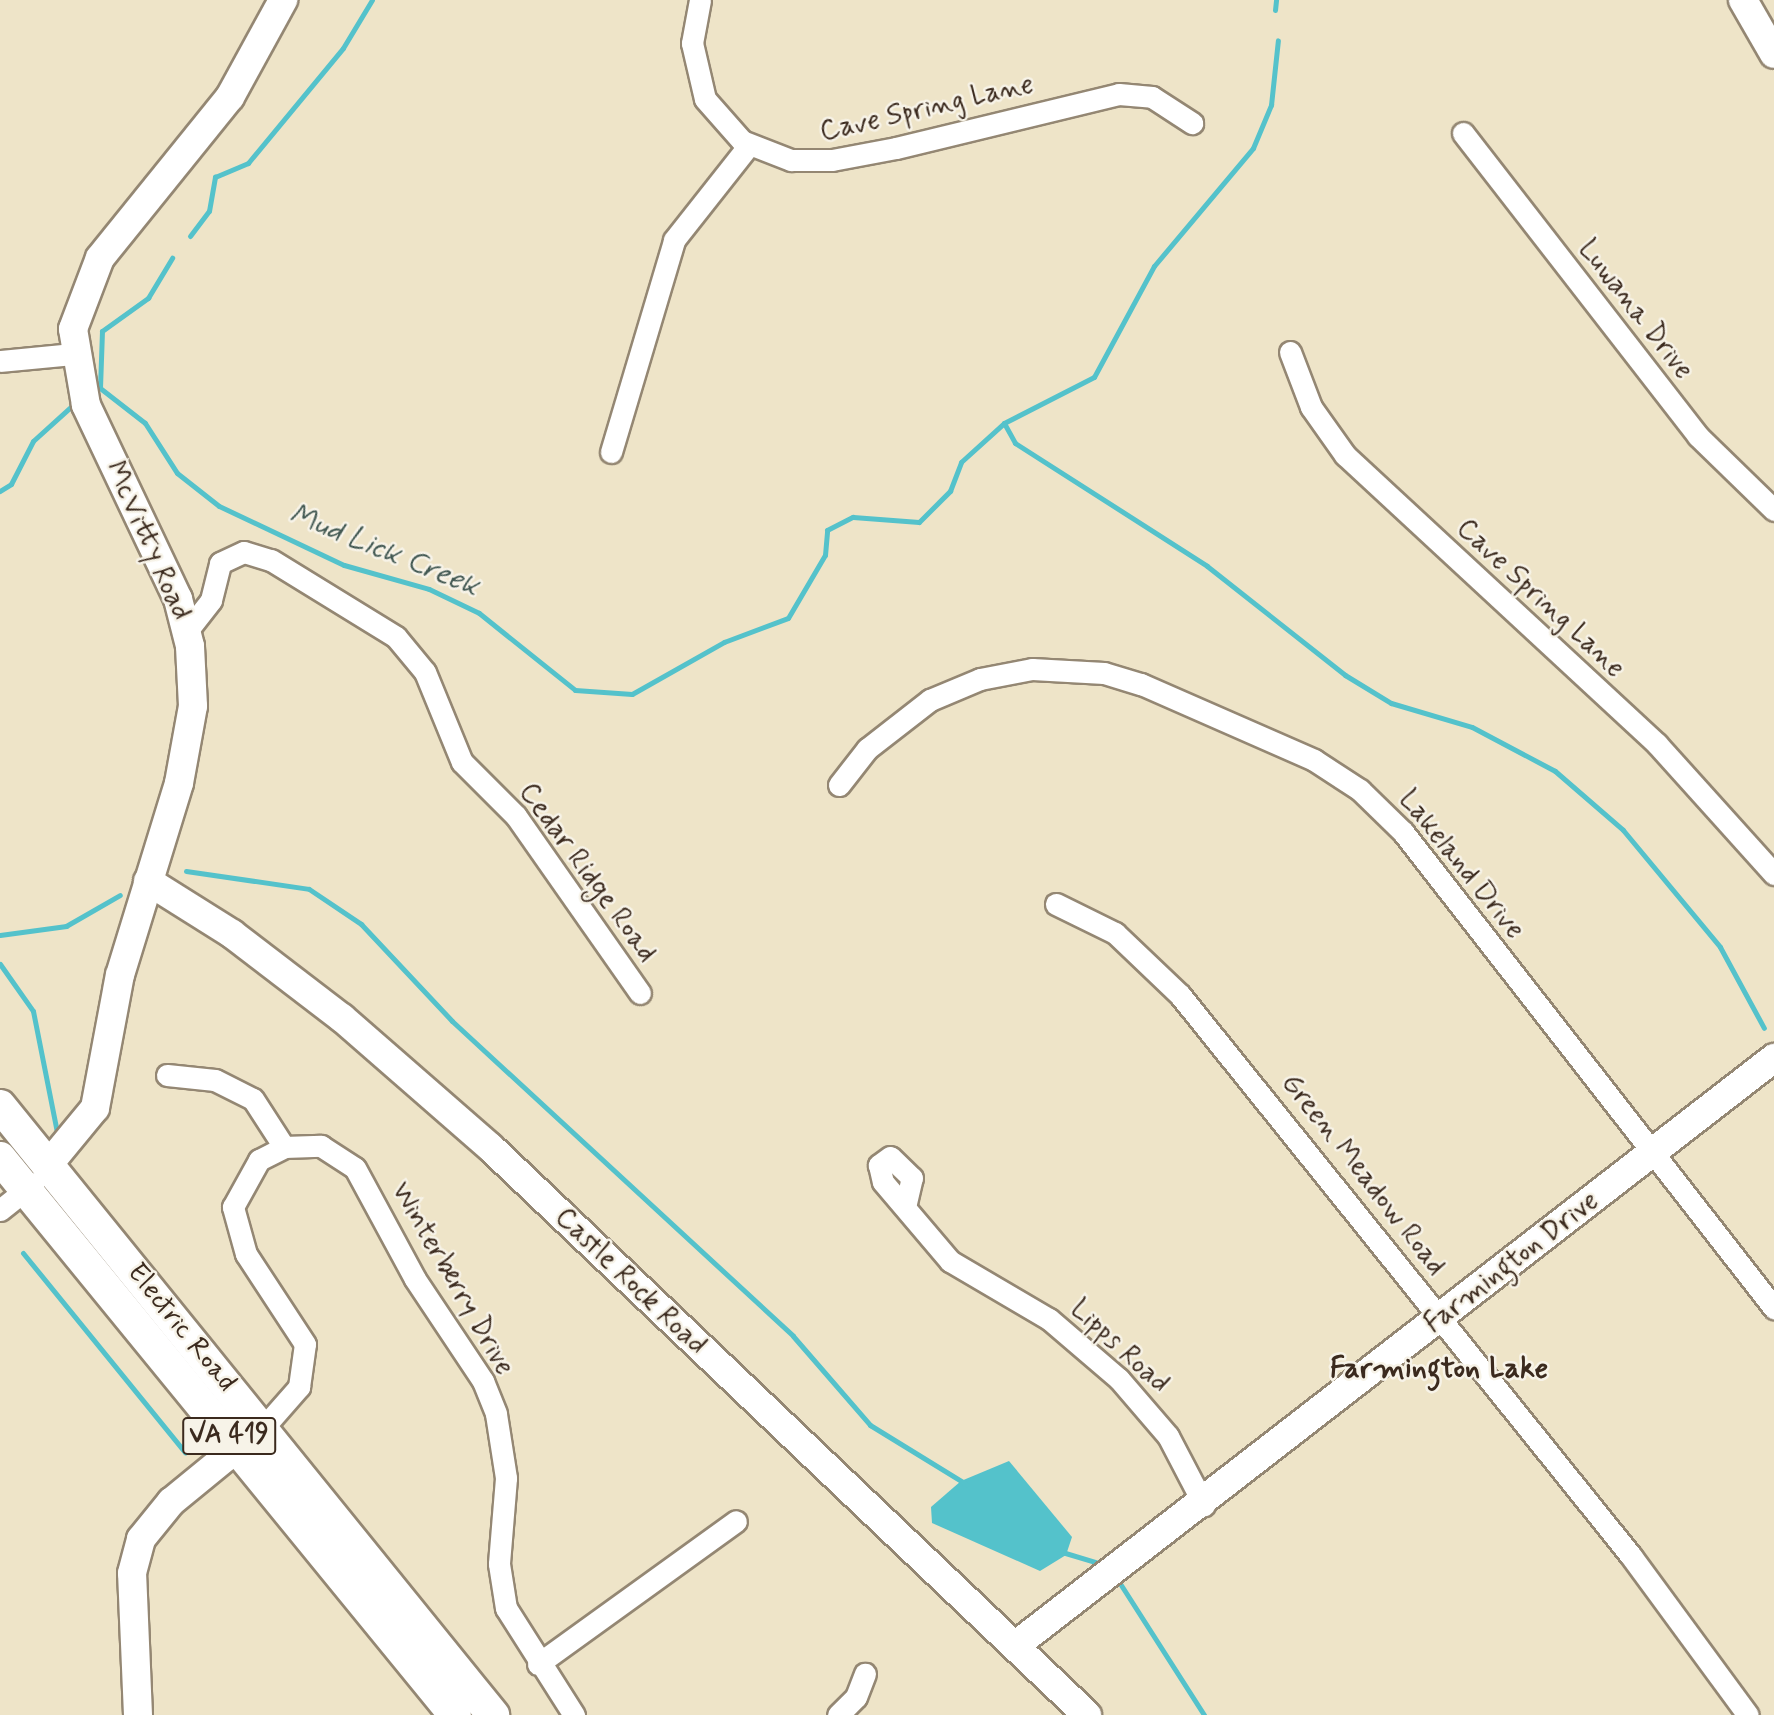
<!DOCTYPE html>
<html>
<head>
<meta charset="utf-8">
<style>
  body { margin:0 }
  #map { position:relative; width:1774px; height:1715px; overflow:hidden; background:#eee4c8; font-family:Mynerve,sans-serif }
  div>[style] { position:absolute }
  .water>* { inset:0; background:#54c2cb }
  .stream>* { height:5px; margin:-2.5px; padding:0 2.5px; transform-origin:2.5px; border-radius:2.5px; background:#54c2cb }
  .roads { filter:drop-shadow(2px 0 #948773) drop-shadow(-2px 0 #948773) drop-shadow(0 2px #948773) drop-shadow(0 -2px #948773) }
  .street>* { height:21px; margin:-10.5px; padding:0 10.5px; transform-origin:10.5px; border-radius:10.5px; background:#fff }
  .secondary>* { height:28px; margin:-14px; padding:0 14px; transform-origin:14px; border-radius:14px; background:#fff }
  .primary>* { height:32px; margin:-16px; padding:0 16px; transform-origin:16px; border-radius:16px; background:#fff }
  span { translate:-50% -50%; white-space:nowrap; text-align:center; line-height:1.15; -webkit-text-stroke:5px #f7f3e8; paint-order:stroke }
  .shield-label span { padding:2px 5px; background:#f7f3e8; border:2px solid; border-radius:5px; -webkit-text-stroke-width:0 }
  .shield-label { font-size:26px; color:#3b2a1e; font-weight:700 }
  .street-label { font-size:28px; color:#3b2a1e }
  .water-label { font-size:30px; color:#425852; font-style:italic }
  .neighbourhood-label { font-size:30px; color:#3b2a1e; font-weight:700 }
</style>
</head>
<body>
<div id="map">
  <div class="water">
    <div style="clip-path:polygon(1009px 1461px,1072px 1537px,1066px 1555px,1040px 1571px,932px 1523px,931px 1507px,961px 1481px)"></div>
  </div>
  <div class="stream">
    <div style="left:1275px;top:10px;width:10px;rotate:-84deg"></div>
    <div style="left:190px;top:236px;width:31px;rotate:-53deg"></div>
    <div style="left:209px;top:211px;width:35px;rotate:-80deg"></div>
    <div style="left:215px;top:177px;width:36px;rotate:-23deg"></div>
    <div style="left:248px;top:163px;width:149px;rotate:-50.4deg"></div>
    <div style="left:343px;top:48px;width:56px;rotate:-58.9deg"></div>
    <div style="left:100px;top:388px;width:57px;rotate:37.9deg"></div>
    <div style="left:145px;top:423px;width:59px;rotate:57.4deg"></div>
    <div style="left:177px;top:473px;width:53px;rotate:38.2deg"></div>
    <div style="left:219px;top:506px;width:138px;rotate:25.3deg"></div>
    <div style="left:344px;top:565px;width:88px;rotate:15.8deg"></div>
    <div style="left:429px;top:589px;width:55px;rotate:25.6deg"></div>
    <div style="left:479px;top:613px;width:123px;rotate:38.7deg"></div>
    <div style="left:575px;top:690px;width:57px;rotate:4deg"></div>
    <div style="left:632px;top:694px;width:106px;rotate:-29.5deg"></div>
    <div style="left:724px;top:642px;width:68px;rotate:-20.6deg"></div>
    <div style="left:788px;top:618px;width:73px;rotate:-59.6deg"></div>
    <div style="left:825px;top:555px;width:25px;rotate:-85deg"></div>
    <div style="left:827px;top:530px;width:29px;rotate:-27deg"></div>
    <div style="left:853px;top:517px;width:66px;rotate:4.3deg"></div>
    <div style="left:919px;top:522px;width:44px;rotate:-45deg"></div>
    <div style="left:950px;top:491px;width:31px;rotate:-69deg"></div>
    <div style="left:961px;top:462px;width:58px;rotate:-42.2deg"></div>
    <div style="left:1004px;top:423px;width:101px;rotate:-27.1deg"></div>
    <div style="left:1094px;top:377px;width:126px;rotate:-61.6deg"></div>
    <div style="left:1154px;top:266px;width:154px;rotate:-50deg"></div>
    <div style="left:1253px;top:148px;width:47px;rotate:-67.3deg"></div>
    <div style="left:1271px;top:105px;width:65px;rotate:-83.9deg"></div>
    <div style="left:100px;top:388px;width:57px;rotate:-88deg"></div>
    <div style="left:102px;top:331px;width:57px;rotate:-35.7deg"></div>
    <div style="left:148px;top:298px;width:47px;rotate:-59deg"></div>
    <div style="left:1004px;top:423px;width:23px;rotate:61deg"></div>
    <div style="left:1015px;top:443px;width:228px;rotate:32.6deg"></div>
    <div style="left:1207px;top:566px;width:176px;rotate:38.3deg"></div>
    <div style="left:1345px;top:675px;width:54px;rotate:31.3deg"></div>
    <div style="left:1391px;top:703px;width:84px;rotate:16.5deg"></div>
    <div style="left:1472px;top:727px;width:94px;rotate:27.9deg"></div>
    <div style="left:1555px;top:771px;width:90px;rotate:40.9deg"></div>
    <div style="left:1623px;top:830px;width:152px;rotate:50.3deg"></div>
    <div style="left:1720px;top:947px;width:92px;rotate:61.5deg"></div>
    <div style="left:0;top:491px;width:13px;rotate:-32deg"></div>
    <div style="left:11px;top:484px;width:48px;rotate:-62.9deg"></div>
    <div style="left:33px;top:441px;width:58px;rotate:-42.2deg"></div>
    <div style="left:186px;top:871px;width:124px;rotate:8.3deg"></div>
    <div style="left:309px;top:889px;width:63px;rotate:33.9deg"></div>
    <div style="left:361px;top:924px;width:133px;rotate:46.8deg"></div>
    <div style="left:452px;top:1021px;width:464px;rotate:42.7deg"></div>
    <div style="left:793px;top:1336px;width:118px;rotate:49.1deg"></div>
    <div style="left:870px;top:1425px;width:113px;rotate:31.6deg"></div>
    <div style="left:0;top:935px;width:67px;rotate:-7.8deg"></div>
    <div style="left:66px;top:926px;width:62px;rotate:-29.9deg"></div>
    <div style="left:0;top:964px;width:57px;rotate:54.9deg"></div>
    <div style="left:33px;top:1011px;width:123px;rotate:78.8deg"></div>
    <div style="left:23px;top:1253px;width:257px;rotate:50.9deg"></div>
    <div style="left:1062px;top:1552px;width:42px;rotate:16.7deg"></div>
    <div style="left:1121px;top:1585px;width:154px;rotate:57.4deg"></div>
  </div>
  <div class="roads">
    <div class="street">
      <div style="left:700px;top:0;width:44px;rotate:100.5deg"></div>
      <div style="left:692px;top:43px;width:57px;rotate:76.9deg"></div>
      <div style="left:705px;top:99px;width:56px;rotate:48.6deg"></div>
      <div style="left:742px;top:141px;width:53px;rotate:21.2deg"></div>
      <div style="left:791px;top:160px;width:41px"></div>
      <div style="left:832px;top:160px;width:65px;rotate:-10.6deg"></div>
      <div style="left:896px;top:148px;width:229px;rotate:-13.6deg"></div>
      <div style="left:1119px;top:94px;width:33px;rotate:5deg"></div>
      <div style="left:1152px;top:97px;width:48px;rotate:33deg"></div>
      <div style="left:1463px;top:133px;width:383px;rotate:52.2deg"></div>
      <div style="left:1698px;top:436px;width:106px;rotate:44.2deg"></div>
      <div style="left:1290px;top:352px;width:59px;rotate:69.1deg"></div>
      <div style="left:1311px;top:407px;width:59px;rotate:54.7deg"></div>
      <div style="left:1345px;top:455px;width:425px;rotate:42.8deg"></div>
      <div style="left:1657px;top:744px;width:175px;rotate:48deg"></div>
      <div style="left:0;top:361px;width:73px;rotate:-5.5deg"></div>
      <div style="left:611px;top:452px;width:221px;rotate:-73.4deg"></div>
      <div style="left:674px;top:240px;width:121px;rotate:-51.7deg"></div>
      <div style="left:187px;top:631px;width:39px;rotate:-52deg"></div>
      <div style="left:211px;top:600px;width:38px;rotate:-76deg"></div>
      <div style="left:220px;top:563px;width:26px;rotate:-25deg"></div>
      <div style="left:244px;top:552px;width:28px;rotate:17deg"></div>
      <div style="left:271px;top:560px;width:147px;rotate:31.6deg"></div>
      <div style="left:396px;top:637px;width:45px;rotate:50.4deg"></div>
      <div style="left:425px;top:672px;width:97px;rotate:67.7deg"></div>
      <div style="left:462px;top:762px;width:76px;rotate:45deg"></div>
      <div style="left:516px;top:816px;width:216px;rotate:55deg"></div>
      <div style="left:839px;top:785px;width:46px;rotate:-52.1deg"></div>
      <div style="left:867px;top:749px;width:80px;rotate:-37.9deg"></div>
      <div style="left:930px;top:700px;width:54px;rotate:-22.8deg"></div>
      <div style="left:980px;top:679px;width:53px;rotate:-10.9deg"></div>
      <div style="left:1032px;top:669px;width:72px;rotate:3.2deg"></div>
      <div style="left:1104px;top:673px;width:39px;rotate:17deg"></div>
      <div style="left:1141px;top:684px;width:189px;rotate:23.7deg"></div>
      <div style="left:1314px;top:760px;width:55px;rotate:33.1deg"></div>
      <div style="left:1360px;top:790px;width:60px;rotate:44.3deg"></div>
      <div style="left:1403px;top:832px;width:604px;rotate:52.07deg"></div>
      <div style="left:1056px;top:904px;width:66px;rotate:26.2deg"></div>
      <div style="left:1115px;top:933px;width:90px;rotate:43.6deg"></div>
      <div style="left:1180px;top:995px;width:720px;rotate:51.2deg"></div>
      <div style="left:1631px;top:1556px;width:197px;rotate:53.7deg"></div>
      <div style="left:167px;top:1075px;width:48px;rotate:5.9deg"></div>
      <div style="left:215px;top:1080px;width:42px;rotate:26.6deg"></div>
      <div style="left:253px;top:1099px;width:57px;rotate:57.1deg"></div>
      <div style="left:906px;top:1203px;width:26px;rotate:-77deg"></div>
      <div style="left:912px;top:1178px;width:30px;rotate:-136deg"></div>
      <div style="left:890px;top:1157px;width:14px;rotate:144deg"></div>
      <div style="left:879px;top:1165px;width:17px;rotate:77deg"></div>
      <div style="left:883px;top:1182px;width:104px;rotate:49.7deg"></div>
      <div style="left:950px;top:1261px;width:115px;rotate:30.4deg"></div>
      <div style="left:1049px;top:1319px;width:92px;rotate:40.6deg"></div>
      <div style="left:1119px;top:1379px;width:75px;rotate:49.3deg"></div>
      <div style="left:1168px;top:1436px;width:78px;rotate:62.4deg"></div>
      <div style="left:0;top:1210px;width:43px;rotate:-38.5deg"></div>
      <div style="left:263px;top:1428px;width:55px;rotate:-48.7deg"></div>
      <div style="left:299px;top:1387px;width:43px;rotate:-82.1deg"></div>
      <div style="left:305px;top:1344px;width:108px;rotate:-123.2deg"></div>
      <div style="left:246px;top:1254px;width:49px;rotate:-105.5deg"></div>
      <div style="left:233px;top:1207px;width:54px;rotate:-61deg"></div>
      <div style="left:259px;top:1160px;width:28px;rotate:-27deg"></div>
      <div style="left:284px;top:1147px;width:37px;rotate:-2deg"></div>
      <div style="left:321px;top:1146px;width:40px;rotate:32.9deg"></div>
      <div style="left:355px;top:1168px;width:126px;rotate:61.6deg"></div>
      <div style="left:415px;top:1279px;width:123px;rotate:56.3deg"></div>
      <div style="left:483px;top:1381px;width:35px;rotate:68deg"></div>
      <div style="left:496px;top:1414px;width:65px;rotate:81.1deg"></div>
      <div style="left:506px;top:1478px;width:86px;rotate:94.7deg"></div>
      <div style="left:499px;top:1564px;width:45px;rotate:81deg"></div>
      <div style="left:506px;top:1608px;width:127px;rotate:57.6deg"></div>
      <div style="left:538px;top:1664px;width:244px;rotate:-35.8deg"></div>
      <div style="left:838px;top:1715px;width:25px;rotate:-45deg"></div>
      <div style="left:856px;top:1697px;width:25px;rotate:-69deg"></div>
    </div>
    <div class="secondary">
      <div style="left:1743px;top:0;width:62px;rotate:60.1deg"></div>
      <div style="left:148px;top:881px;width:99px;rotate:32.2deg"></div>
      <div style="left:232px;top:934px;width:138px;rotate:37.4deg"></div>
      <div style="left:342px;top:1018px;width:196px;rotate:41.1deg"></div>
      <div style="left:490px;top:1147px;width:824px;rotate:43.57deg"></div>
      <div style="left:48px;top:1165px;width:74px;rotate:-50.5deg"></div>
      <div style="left:95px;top:1108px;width:135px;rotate:-79.4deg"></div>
      <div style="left:120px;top:975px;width:201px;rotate:-72.9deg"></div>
      <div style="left:179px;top:783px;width:78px;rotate:-79.7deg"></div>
      <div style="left:193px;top:706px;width:60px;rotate:-92.9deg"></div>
      <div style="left:190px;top:646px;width:49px;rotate:-104.3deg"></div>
      <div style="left:178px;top:599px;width:215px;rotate:-115.4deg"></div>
      <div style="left:86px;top:405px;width:77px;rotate:-99.7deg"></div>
      <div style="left:73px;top:329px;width:76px;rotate:-69.2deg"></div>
      <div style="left:100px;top:258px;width:207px;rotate:-51.1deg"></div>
      <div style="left:230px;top:97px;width:111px;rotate:-61.3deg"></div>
      <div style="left:1016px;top:1645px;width:959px;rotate:-37.75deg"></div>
      <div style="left:138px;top:1715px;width:142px;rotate:-92.4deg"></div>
      <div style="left:132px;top:1573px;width:35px;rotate:-75deg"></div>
      <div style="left:141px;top:1539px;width:48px;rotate:-51deg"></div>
      <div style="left:171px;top:1502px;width:107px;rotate:-39.3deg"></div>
    </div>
    <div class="primary">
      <div style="left:0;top:1106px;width:784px;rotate:51.01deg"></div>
      <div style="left:0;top:1158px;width:719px;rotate:50.76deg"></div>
    </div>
  </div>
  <div class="shield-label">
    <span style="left:229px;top:1436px">VA 419</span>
  </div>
  <div class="street-label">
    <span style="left:927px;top:109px;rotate:-13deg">Cave Spring Lane</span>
    <span style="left:1635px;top:310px;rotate:52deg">Luwana Drive</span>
    <span style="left:147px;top:541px;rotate:66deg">McVitty Road</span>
    <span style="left:1540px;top:599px;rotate:43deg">Cave Spring Lane</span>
    <span style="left:1461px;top:865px;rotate:51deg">Lakeland Drive</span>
    <span style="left:587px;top:873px;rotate:54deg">Cedar Ridge Road</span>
    <span style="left:1363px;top:1175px;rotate:52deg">Green Meadow Road</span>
    <span style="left:1512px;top:1263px;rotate:-38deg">Farmington Drive</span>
    <span style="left:452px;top:1279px;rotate:60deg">Winterberry Drive</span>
    <span style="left:630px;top:1282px;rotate:44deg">Castle Rock Road</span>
    <span style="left:181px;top:1328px;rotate:51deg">Electric Road</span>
    <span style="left:1119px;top:1347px;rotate:43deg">Lipps Road</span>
  </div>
  <div class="water-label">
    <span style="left:384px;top:551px;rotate:22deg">Mud Lick Creek</span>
  </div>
  <div class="neighbourhood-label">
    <span style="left:1439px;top:1369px">Farmington Lake</span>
  </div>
</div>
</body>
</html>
